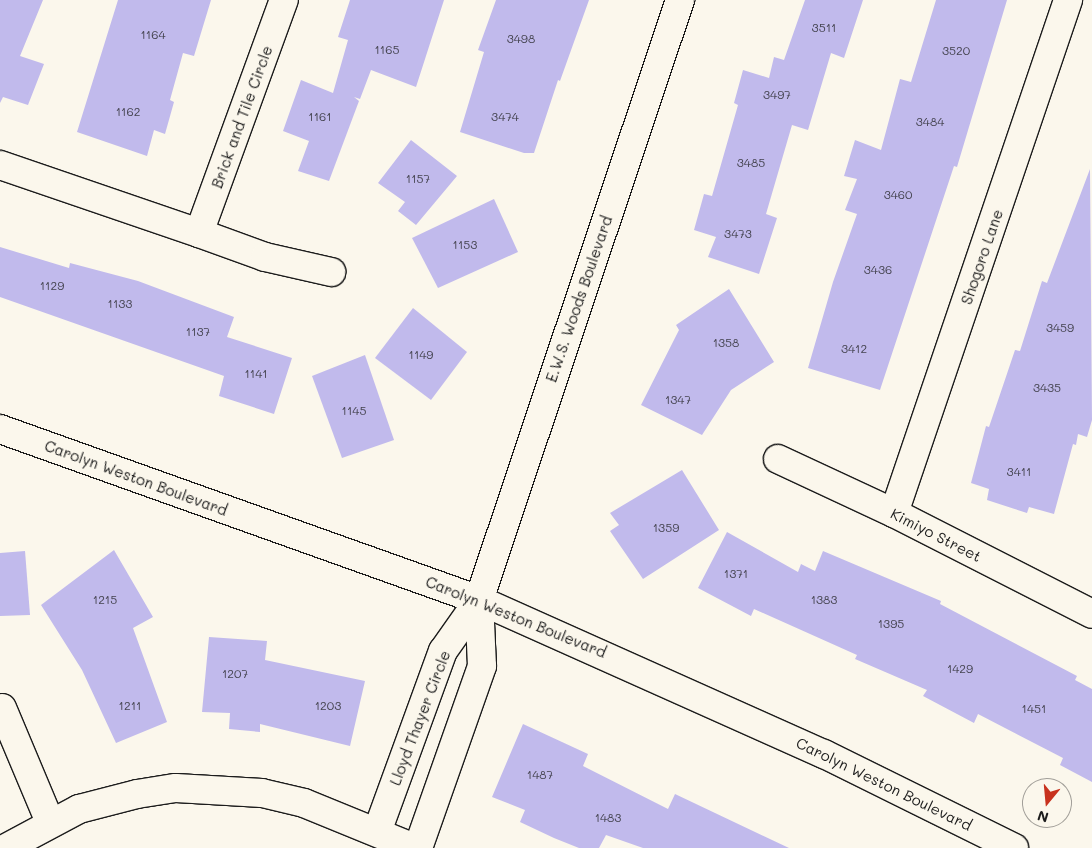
<!DOCTYPE html>
<html>
<head>
<meta charset="utf-8">
<style>
  body { margin:0 }
  #map { position:relative; width:1092px; height:848px; overflow:hidden; background:#fbf7ec; font-family:Mali,sans-serif }
  div>[style] { position:absolute }
  .building>* { inset:0; background:#c1baec }
  .roads { filter:drop-shadow(1px 0 #1c1c1c) drop-shadow(-1px 0 #1c1c1c) drop-shadow(0 1px #1c1c1c) drop-shadow(0 -1px #1c1c1c) }
  .street>* { height:28px; margin:-14px; padding:0 14px; transform-origin:14px; border-radius:14px; background:#fbf7ec }
  .secondary>* { height:28px; margin:-14px; padding:0 14px; transform-origin:14px; border-radius:14px; background:#fbf7ec }
  span { translate:-50% -50%; white-space:nowrap; text-align:center; line-height:1.15; -webkit-text-stroke:4.5px #fbf7ec; paint-order:stroke }
  .number-label { font-size:12px; color:#454450 }
  .number-label span { -webkit-text-stroke-width:0 }
  .street-label { font-size:15px; color:#1c1c1c }
  .north { position:absolute; left:1022px; top:778px; width:50px; height:50px; box-sizing:border-box; background:#fbf7ec; border:1px solid #a29f99; border-radius:50%; rotate:197deg; font-size:14px; font-weight:700; line-height:20px; text-align:center; color:#1c1c1c }
  .north::after { content:''; display:block; margin:auto; width:18px; height:22px; background:#c8321e; clip-path:polygon(50% 0,100% 100%,50% 72%,0 100%) }
</style>
</head>
<body>
<div id="map">
  <div class="building">
    <div style="clip-path:polygon(0 0,43px 0,20px 56px,44px 64px,28px 105px,3px 97px,0 103px)"></div>
    <div style="clip-path:polygon(118px 0,211px 0,194px 56px,183px 53px,170px 100px,174px 102px,165px 134px,154px 130px,147px 156px,77px 132px)"></div>
    <div style="clip-path:polygon(350px 0,444px 0,416px 87px,371px 70px,360px 99px,354px 97px,359px 101px,329px 181px,298px 171px,309px 141px,283px 131px,301px 80px,333px 93px,348px 40px,338px 37px)"></div>
    <div style="clip-path:polygon(496px 0,589px 0,560px 81px,558px 80px,534px 153px,524px 153px,460px 132px,484px 52px,478px 50px)"></div>
    <div style="clip-path:polygon(805px 0,863px 0,844px 58px,831px 53px,808px 130px,792px 125px,766px 214px,777px 218px,759px 274px,708px 257px,716px 237px,694px 230px,704px 194px,712px 196px,738px 105px,734px 103px,743px 70px,769px 78px,774px 57px,784px 60px)"></div>
    <div style="clip-path:polygon(936px 0,1007px 0,957px 167px,954px 166px,880px 390px,808px 368px,833px 282px,857px 214px,845px 210px,857px 179px,844px 176px,855px 140px,881px 150px,900px 79px,911px 82px)"></div>
    <div style="clip-path:polygon(411px 140px,457px 176px,416px 225px,398px 211px,405px 202px,378px 183px)"></div>
    <div style="clip-path:polygon(1090px 169px,1092px 420px,1087px 437px,1078px 434px,1076px 445px,1073px 444px,1054px 514px,1029px 507px,1027px 513px,987px 500px,989px 489px,971px 483px,986px 426px,989px 427px,1015px 350px,1020px 351px,1042px 281px,1047px 283px)"></div>
    <div style="clip-path:polygon(494px 199px,518px 252px,438px 288px,412px 238px)"></div>
    <div style="clip-path:polygon(0 247px,69px 268px,70px 263px,138px 281px,234px 317px,227px 337px,292px 358px,274px 414px,219px 396px,224px 376px,0 297px)"></div>
    <div style="clip-path:polygon(729px 289px,774px 362px,731px 390px,702px 435px,641px 405px,679px 330px,676px 325px)"></div>
    <div style="clip-path:polygon(413px 308px,467px 352px,431px 400px,375px 358px)"></div>
    <div style="clip-path:polygon(365px 355px,394px 440px,342px 458px,312px 376px)"></div>
    <div style="clip-path:polygon(682px 470px,719px 530px,643px 579px,610px 531px,619px 525px,610px 513px)"></div>
    <div style="clip-path:polygon(727px 532px,798px 572px,801px 564px,815px 571px,823px 551px,941px 601px,940px 604px,1077px 676px,1075px 680px,1092px 689px,1092px 782px,1060px 765px,1063px 758px,978px 714px,974px 723px,923px 696px,927px 690px,855px 659px,857px 655px,754px 609px,751px 616px,698px 588px)"></div>
    <div style="clip-path:polygon(114px 550px,153px 617px,133px 628px,167px 722px,116px 743px,82px 670px,41px 605px)"></div>
    <div style="clip-path:polygon(25px 551px,30px 615px,0 616px,0 553px)"></div>
    <div style="clip-path:polygon(209px 637px,267px 641px,265px 660px,365px 681px,350px 746px,260px 724px,260px 732px,229px 729px,230px 713px,202px 712px)"></div>
    <div style="clip-path:polygon(523px 724px,588px 754px,583px 766px,668px 809px,675px 794px,789px 848px,643px 848px,606px 835px,599px 848px,579px 848px,554px 838px,520px 822px,525px 810px,492px 797px)"></div>
  </div>
  <div class="roads">
    <div class="street">
      <div style="left:0;top:165px;width:210px;rotate:18.9deg"></div>
      <div style="left:199px;top:233px;width:248px;rotate:-70deg"></div>
      <div style="left:199px;top:233px;width:70px;rotate:20deg"></div>
      <div style="left:265px;top:257px;width:68px;rotate:12.8deg"></div>
      <div style="left:778px;top:459px;width:128px;rotate:25deg"></div>
      <div style="left:894px;top:513px;width:222px;rotate:27deg"></div>
      <div style="left:894px;top:513px;width:542px;rotate:-71.26deg"></div>
      <div style="left:2px;top:708px;width:124px;rotate:67.2deg"></div>
      <div style="left:377px;top:832px;width:193px;rotate:-70deg"></div>
      <div style="left:443px;top:651px;width:62px;rotate:-54.8deg"></div>
      <div style="left:6px;top:848px;width:83px;rotate:-28.1deg"></div>
      <div style="left:79px;top:809px;width:60px;rotate:-14.5deg"></div>
      <div style="left:137px;top:794px;width:39px;rotate:-9deg"></div>
      <div style="left:176px;top:788px;width:86px;rotate:3.3deg"></div>
      <div style="left:262px;top:793px;width:43px;rotate:13.4deg"></div>
      <div style="left:304px;top:803px;width:119px;rotate:22.2deg"></div>
      <div style="left:418px;top:848px;width:193px;rotate:-70.6deg"></div>
      <div style="left:482px;top:666px;width:66px;rotate:-92.6deg"></div>
    </div>
    <div class="secondary">
      <div style="left:0;top:429px;width:509px;rotate:19.65deg"></div>
      <div style="left:479px;top:600px;width:378px;rotate:24.1deg"></div>
      <div style="left:824px;top:754px;width:212px;rotate:26.3deg"></div>
      <div style="left:479px;top:600px;width:633px;rotate:-71.48deg"></div>
    </div>
  </div>
  <div class="number-label">
    <span style="left:824px;top:28px">3511</span>
    <span style="left:153px;top:35px">1164</span>
    <span style="left:521px;top:39px">3498</span>
    <span style="left:387px;top:50px">1165</span>
    <span style="left:956px;top:51px">3520</span>
    <span style="left:777px;top:95px">3497</span>
    <span style="left:128px;top:112px">1162</span>
    <span style="left:320px;top:117px">1161</span>
    <span style="left:505px;top:117px">3474</span>
    <span style="left:930px;top:122px">3484</span>
    <span style="left:751px;top:163px">3485</span>
    <span style="left:418px;top:179px">1157</span>
    <span style="left:898px;top:195px">3460</span>
    <span style="left:738px;top:234px">3473</span>
    <span style="left:465px;top:245px">1153</span>
    <span style="left:878px;top:270px">3436</span>
    <span style="left:52px;top:286px">1129</span>
    <span style="left:120px;top:304px">1133</span>
    <span style="left:1060px;top:328px">3459</span>
    <span style="left:198px;top:332px">1137</span>
    <span style="left:726px;top:343px">1358</span>
    <span style="left:854px;top:349px">3412</span>
    <span style="left:421px;top:355px">1149</span>
    <span style="left:256px;top:374px">1141</span>
    <span style="left:1047px;top:388px">3435</span>
    <span style="left:678px;top:400px">1347</span>
    <span style="left:354px;top:411px">1145</span>
    <span style="left:1019px;top:472px">3411</span>
    <span style="left:666px;top:528px">1359</span>
    <span style="left:736px;top:574px">1371</span>
    <span style="left:105px;top:600px">1215</span>
    <span style="left:824px;top:600px">1383</span>
    <span style="left:891px;top:624px">1395</span>
    <span style="left:960px;top:669px">1429</span>
    <span style="left:235px;top:674px">1207</span>
    <span style="left:130px;top:706px">1211</span>
    <span style="left:328px;top:706px">1203</span>
    <span style="left:1034px;top:709px">1451</span>
    <span style="left:540px;top:775px">1487</span>
    <span style="left:608px;top:818px">1483</span>
  </div>
  <div class="street-label">
    <span style="left:242px;top:117px;rotate:-70deg">Brick and Tile Circle</span>
    <span style="left:982px;top:257px;rotate:-71deg">Shogoro Lane</span>
    <span style="left:579px;top:299px;rotate:-71deg">E.W.S. Woods Boulevard</span>
    <span style="left:136px;top:478px;rotate:20deg">Carolyn Weston Boulevard</span>
    <span style="left:936px;top:535px;rotate:27deg">Kimiyo Street</span>
    <span style="left:516px;top:617px;rotate:22deg">Carolyn Weston Boulevard</span>
    <span style="left:420px;top:718px;rotate:-69deg">Lloyd Thayer Circle</span>
    <span style="left:884px;top:784px;rotate:26deg">Carolyn Weston Boulevard</span>
  </div>
  <div class="north">N</div>
</div>
</body>
</html>
